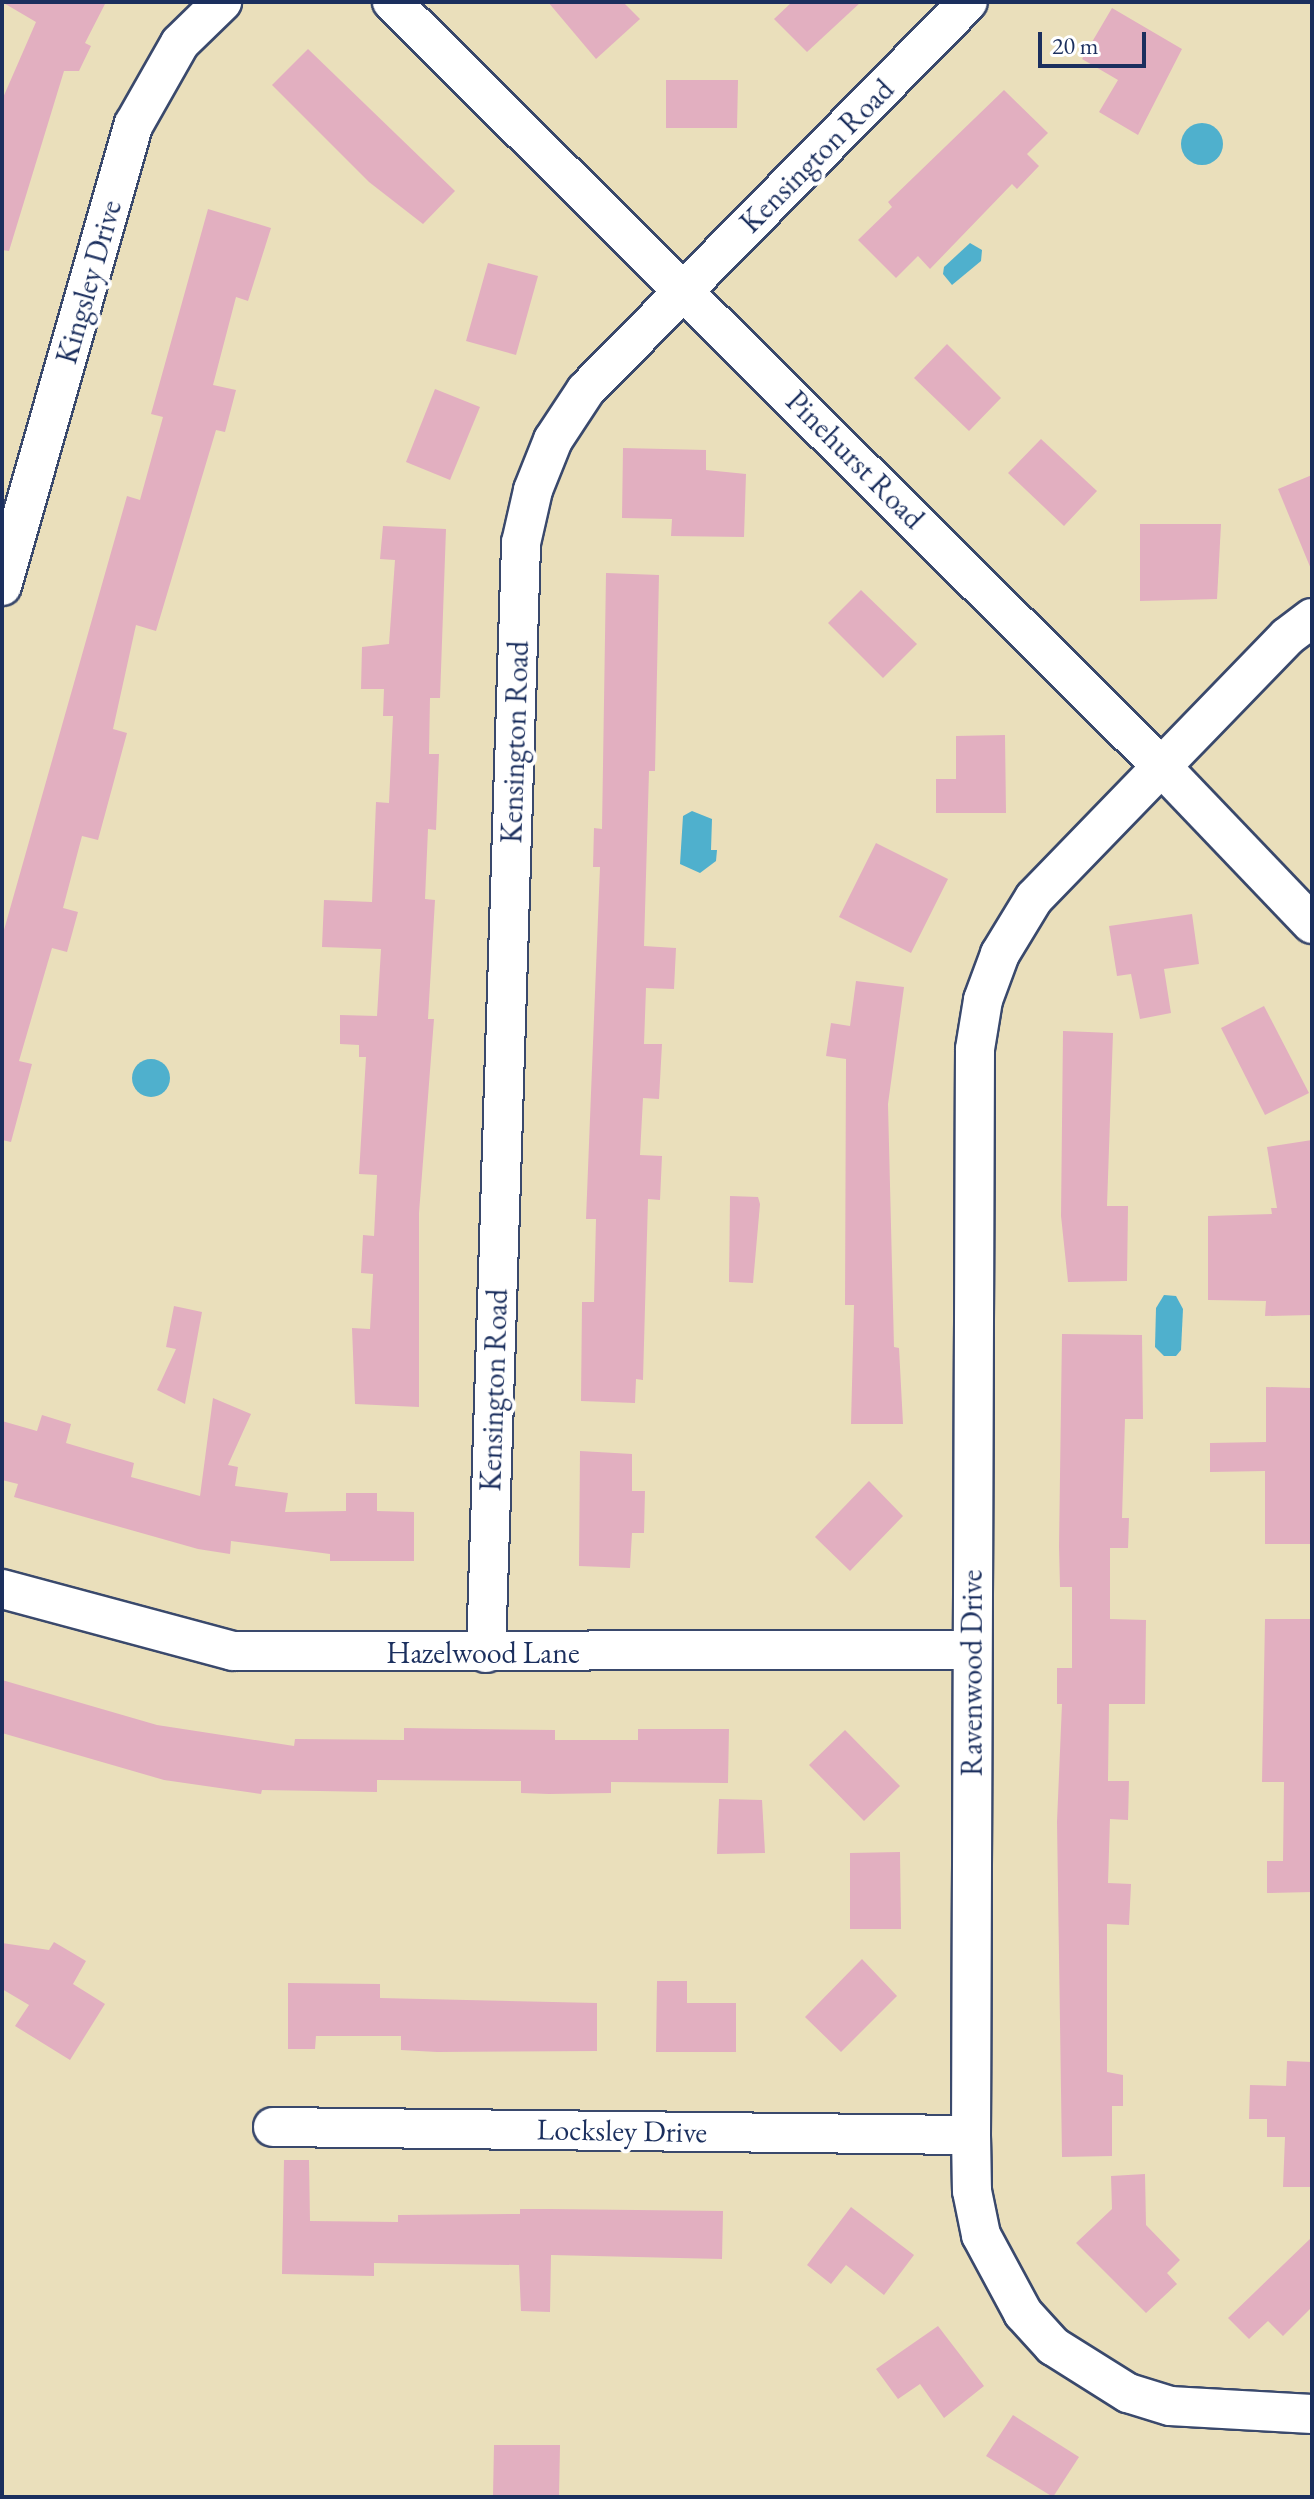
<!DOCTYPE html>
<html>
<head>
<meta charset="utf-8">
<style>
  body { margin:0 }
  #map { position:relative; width:1314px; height:2499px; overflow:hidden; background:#eadfbb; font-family:"EB Garamond",serif }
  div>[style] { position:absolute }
  .water>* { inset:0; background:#4fb0cd }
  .round { border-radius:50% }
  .building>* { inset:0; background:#e2afc0 }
  .roads { filter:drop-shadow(2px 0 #3a496c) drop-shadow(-2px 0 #3a496c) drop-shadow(0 2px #3a496c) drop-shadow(0 -2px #3a496c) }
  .street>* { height:38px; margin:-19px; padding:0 19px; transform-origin:19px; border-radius:19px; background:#fff }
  span { translate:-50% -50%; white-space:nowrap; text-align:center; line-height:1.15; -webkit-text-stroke:8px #fff; paint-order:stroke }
  .street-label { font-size:30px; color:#1b2f5e }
  .frame { position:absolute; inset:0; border:4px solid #1b2f5e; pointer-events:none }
  .scale { position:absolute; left:1038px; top:32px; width:108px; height:36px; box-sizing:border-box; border:4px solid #1b2f5e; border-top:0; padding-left:10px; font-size:24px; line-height:28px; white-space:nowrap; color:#1b2f5e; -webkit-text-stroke:6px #fff; paint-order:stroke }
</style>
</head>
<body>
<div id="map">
  <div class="water">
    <div class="round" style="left:1181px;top:123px;width:42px;height:42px"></div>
    <div style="clip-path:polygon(970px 243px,982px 250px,981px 261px,952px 285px,943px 274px,944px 267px)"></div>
    <div style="clip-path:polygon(692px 811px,712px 819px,711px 850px,717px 850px,716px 861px,700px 873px,680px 864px,683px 816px)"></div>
    <div class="round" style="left:132px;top:1059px;width:38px;height:38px"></div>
    <div style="clip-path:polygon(1164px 1295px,1176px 1296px,1183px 1309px,1181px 1350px,1176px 1356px,1164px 1356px,1155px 1347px,1156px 1308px)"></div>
  </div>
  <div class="building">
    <div style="clip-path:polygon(2px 2px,106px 2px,85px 43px,91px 46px,79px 71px,64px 71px,9px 251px,2px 250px,2px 100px,36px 22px)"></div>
    <div style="clip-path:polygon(548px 2px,623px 2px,640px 19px,596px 59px)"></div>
    <div style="clip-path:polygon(792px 2px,861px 2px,807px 52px,774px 19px)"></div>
    <div style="clip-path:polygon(1112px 8px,1182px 49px,1138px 135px,1099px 112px,1118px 80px,1082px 59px)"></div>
    <div style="clip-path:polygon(308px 49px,455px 191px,423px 224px,369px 182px,272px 85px)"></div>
    <div style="clip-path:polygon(666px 80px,738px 80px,737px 128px,666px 128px)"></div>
    <div style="clip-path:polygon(1004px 90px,1048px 133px,1027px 154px,1039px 166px,1017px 189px,1012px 184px,930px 269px,918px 256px,896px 278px,858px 240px,892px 207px,888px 202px)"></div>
    <div style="clip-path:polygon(208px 209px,271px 228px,248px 301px,236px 297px,213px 385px,236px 390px,225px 432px,216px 430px,156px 631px,136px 625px,113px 729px,127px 733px,98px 840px,82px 836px,63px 908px,78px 912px,67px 952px,52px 948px,19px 1061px,32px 1064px,11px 1142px,2px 1140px,2px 937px,127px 496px,140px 500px,163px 417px,151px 414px)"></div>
    <div style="clip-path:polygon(488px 263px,538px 276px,516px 355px,466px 341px)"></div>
    <div style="clip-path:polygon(947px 344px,1001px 398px,969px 431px,914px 378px)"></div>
    <div style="clip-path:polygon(435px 389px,480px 407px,450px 480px,406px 462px)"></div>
    <div style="clip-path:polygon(1041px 439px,1097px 491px,1064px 526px,1008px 473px)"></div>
    <div style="clip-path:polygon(623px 448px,706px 450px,706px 470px,746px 474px,744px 537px,671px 536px,672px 519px,622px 518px)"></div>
    <div style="clip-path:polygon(1312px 475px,1312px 569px,1311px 569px,1278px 489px)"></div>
    <div style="clip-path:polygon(1140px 524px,1221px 524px,1217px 599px,1140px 601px)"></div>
    <div style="clip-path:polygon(383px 526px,446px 529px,440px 698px,430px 698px,429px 754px,439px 754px,436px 830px,428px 829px,425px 899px,435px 900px,428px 1019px,434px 1019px,419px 1213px,419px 1407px,355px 1404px,352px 1328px,370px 1329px,373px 1274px,361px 1273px,363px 1235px,374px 1236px,377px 1175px,359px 1174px,366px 1057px,359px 1057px,359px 1045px,340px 1044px,340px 1015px,377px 1016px,381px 949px,322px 947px,324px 900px,372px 902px,376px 802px,389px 803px,393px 716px,383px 716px,384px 689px,361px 689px,362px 647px,389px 644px,395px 560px,380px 559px)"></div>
    <div style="clip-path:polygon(606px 573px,659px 575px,655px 771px,649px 771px,644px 946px,676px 948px,674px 989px,646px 988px,644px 1044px,662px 1044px,659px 1099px,643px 1098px,640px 1155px,662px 1156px,660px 1200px,648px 1199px,643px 1380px,636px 1379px,635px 1403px,581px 1401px,582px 1302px,594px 1302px,596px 1219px,586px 1219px,600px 867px,593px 867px,594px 828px,602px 829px)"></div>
    <div style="clip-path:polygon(861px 590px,917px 644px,883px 678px,828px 623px)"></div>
    <div style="clip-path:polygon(1005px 735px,1006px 813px,936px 813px,936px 779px,956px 779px,956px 736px)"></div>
    <div style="clip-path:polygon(876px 843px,948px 879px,911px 953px,839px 917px)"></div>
    <div style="clip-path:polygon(1192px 914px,1199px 964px,1164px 969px,1171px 1013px,1140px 1019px,1131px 974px,1117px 976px,1109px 926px)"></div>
    <div style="clip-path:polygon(856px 981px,904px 987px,888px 1104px,894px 1347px,899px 1348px,903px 1424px,851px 1424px,854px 1305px,845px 1305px,846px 1059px,826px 1056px,831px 1023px,850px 1026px)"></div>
    <div style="clip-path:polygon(1264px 1006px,1309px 1093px,1265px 1115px,1221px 1028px)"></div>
    <div style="clip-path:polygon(1063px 1031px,1113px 1033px,1107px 1206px,1128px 1206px,1127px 1281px,1068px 1282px,1061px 1216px)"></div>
    <div style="clip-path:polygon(1312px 1140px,1312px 1315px,1265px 1316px,1266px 1301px,1208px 1300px,1208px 1216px,1272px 1214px,1271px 1208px,1277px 1208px,1267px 1147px)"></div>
    <div style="clip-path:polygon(730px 1196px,758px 1197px,760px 1204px,753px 1283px,729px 1282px)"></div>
    <div style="clip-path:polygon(174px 1306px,202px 1312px,185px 1404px,157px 1390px,176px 1349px,166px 1347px)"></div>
    <div style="clip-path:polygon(1062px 1334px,1142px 1335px,1143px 1419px,1125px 1419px,1122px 1518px,1129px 1518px,1128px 1548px,1110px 1548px,1110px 1619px,1146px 1620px,1145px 1704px,1109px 1704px,1108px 1781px,1129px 1781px,1128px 1820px,1110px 1819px,1108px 1883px,1131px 1884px,1129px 1925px,1107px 1924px,1107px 2072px,1123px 2075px,1123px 2106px,1112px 2106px,1112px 2156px,1062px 2157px,1057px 1822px,1062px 1704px,1057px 1704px,1057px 1668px,1072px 1668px,1072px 1587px,1060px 1587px,1059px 1547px)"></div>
    <div style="clip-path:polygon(1266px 1387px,1312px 1388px,1312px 1544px,1265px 1544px,1265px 1471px,1210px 1472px,1210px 1443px,1266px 1442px)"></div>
    <div style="clip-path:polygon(213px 1398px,251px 1414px,228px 1465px,238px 1467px,235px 1486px,288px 1493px,285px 1512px,346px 1511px,346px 1493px,377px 1493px,377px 1511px,414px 1512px,414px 1561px,330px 1561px,330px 1554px,231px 1541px,230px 1554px,198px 1549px,14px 1497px,18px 1484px,2px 1480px,2px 1421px,37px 1431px,42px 1415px,71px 1424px,66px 1443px,134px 1463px,131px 1477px,200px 1496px)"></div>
    <div style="clip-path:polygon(580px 1451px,632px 1454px,632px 1491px,645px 1491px,644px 1533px,632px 1533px,630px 1568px,579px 1566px)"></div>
    <div style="clip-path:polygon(869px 1481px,903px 1516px,850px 1571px,815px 1537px)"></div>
    <div style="clip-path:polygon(1265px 1619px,1312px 1619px,1312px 1892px,1267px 1893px,1267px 1861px,1283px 1861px,1284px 1782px,1262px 1782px)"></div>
    <div style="clip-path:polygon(2px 1680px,157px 1725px,294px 1746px,295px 1739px,404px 1740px,404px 1728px,555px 1730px,555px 1740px,638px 1740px,638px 1729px,729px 1729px,728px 1783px,611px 1782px,611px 1793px,549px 1794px,521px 1793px,521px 1781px,377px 1780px,377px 1792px,262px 1790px,261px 1794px,164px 1780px,2px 1733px)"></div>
    <div style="clip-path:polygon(845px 1730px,900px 1786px,864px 1821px,809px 1765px)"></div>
    <div style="clip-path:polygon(719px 1799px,762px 1800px,765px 1853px,717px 1854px)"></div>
    <div style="clip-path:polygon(900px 1852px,901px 1929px,850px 1929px,850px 1853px)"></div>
    <div style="clip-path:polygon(54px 1942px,86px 1961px,73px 1984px,105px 2004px,70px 2060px,15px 2026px,29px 2005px,2px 1989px,2px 1943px,49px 1950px)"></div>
    <div style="clip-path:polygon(862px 1959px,897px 1996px,841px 2052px,805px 2017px)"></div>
    <div style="clip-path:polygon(657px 1981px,687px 1981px,687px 2003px,736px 2003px,736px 2052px,656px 2052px)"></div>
    <div style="clip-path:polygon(288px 1983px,380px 1984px,380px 1998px,597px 2003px,597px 2051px,437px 2052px,401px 2050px,401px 2036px,316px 2036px,315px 2049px,288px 2049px)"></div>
    <div style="clip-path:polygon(1287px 2061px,1312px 2062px,1312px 2187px,1283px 2187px,1285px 2137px,1267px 2137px,1267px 2119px,1249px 2119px,1250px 2085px,1286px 2086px)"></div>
    <div style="clip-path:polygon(284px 2160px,309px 2160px,310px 2221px,398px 2222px,398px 2215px,520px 2214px,520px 2209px,550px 2209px,723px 2211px,722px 2259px,551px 2255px,550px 2312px,521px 2311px,519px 2265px,374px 2263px,374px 2276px,282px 2274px)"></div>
    <div style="clip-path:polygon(1145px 2174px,1146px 2225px,1180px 2260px,1167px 2273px,1177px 2284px,1146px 2313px,1076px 2243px,1112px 2209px,1111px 2176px)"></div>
    <div style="clip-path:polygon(851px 2207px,914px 2255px,884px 2295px,846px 2265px,831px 2284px,807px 2265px)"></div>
    <div style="clip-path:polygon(1312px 2237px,1312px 2307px,1283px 2336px,1268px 2321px,1249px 2339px,1228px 2318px)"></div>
    <div style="clip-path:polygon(938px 2326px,984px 2386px,944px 2418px,920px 2384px,898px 2399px,876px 2369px)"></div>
    <div style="clip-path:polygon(1013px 2415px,1079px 2457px,1053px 2497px,986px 2456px)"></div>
    <div style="clip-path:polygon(494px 2445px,560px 2445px,559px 2496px,493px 2496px)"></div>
  </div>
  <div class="roads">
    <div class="street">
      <div style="left:392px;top:2px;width:1085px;rotate:44.81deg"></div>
      <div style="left:1162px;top:767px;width:217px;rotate:46.3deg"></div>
      <div style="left:2px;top:586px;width:480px;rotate:-74.1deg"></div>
      <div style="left:134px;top:124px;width:93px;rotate:-60.4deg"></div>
      <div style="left:180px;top:43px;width:59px;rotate:-44.3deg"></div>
      <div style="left:1312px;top:618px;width:31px;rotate:143deg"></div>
      <div style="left:1287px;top:637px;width:363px;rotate:134.1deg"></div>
      <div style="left:1034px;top:898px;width:66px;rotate:121.3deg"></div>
      <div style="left:1000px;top:954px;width:49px;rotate:110.3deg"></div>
      <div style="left:983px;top:1000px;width:50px;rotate:99.3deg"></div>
      <div style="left:975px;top:1049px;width:1086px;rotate:90.21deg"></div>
      <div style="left:971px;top:2135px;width:56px;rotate:89deg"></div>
      <div style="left:972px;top:2191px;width:45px;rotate:78.4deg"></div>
      <div style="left:981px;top:2235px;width:89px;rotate:61.7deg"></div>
      <div style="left:1023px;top:2313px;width:45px;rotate:47.7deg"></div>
      <div style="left:1053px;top:2346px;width:89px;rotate:32.1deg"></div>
      <div style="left:1128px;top:2393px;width:44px;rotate:17.2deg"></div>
      <div style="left:1170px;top:2406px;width:142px;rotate:3.2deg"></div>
      <div style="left:2px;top:1589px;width:239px;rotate:15deg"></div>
      <div style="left:233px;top:1651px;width:738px;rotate:-0.08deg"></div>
      <div style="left:486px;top:1653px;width:1111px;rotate:-88.19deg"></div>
      <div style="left:521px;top:543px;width:54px;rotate:-77.2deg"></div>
      <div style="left:533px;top:490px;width:54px;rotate:-68.2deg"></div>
      <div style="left:553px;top:440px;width:60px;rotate:-56.6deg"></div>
      <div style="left:586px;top:390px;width:544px;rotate:-45.45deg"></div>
      <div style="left:273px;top:2127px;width:698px;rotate:0.66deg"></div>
    </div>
  </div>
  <div class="street-label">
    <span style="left:817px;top:156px;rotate:-45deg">Kensington Road</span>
    <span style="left:89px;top:282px;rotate:-74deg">Kingsley Drive</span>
    <span style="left:855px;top:460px;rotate:45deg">Pinehurst Road</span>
    <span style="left:515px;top:742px;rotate:-88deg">Kensington Road</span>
    <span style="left:494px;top:1390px;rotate:-88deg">Kensington Road</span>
    <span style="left:483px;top:1653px">Hazelwood Lane</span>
    <span style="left:972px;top:1673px;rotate:-90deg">Ravenwood Drive</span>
    <span style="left:622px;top:2131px;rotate:1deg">Locksley Drive</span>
  </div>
  <div class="frame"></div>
  <div class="scale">20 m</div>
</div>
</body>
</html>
